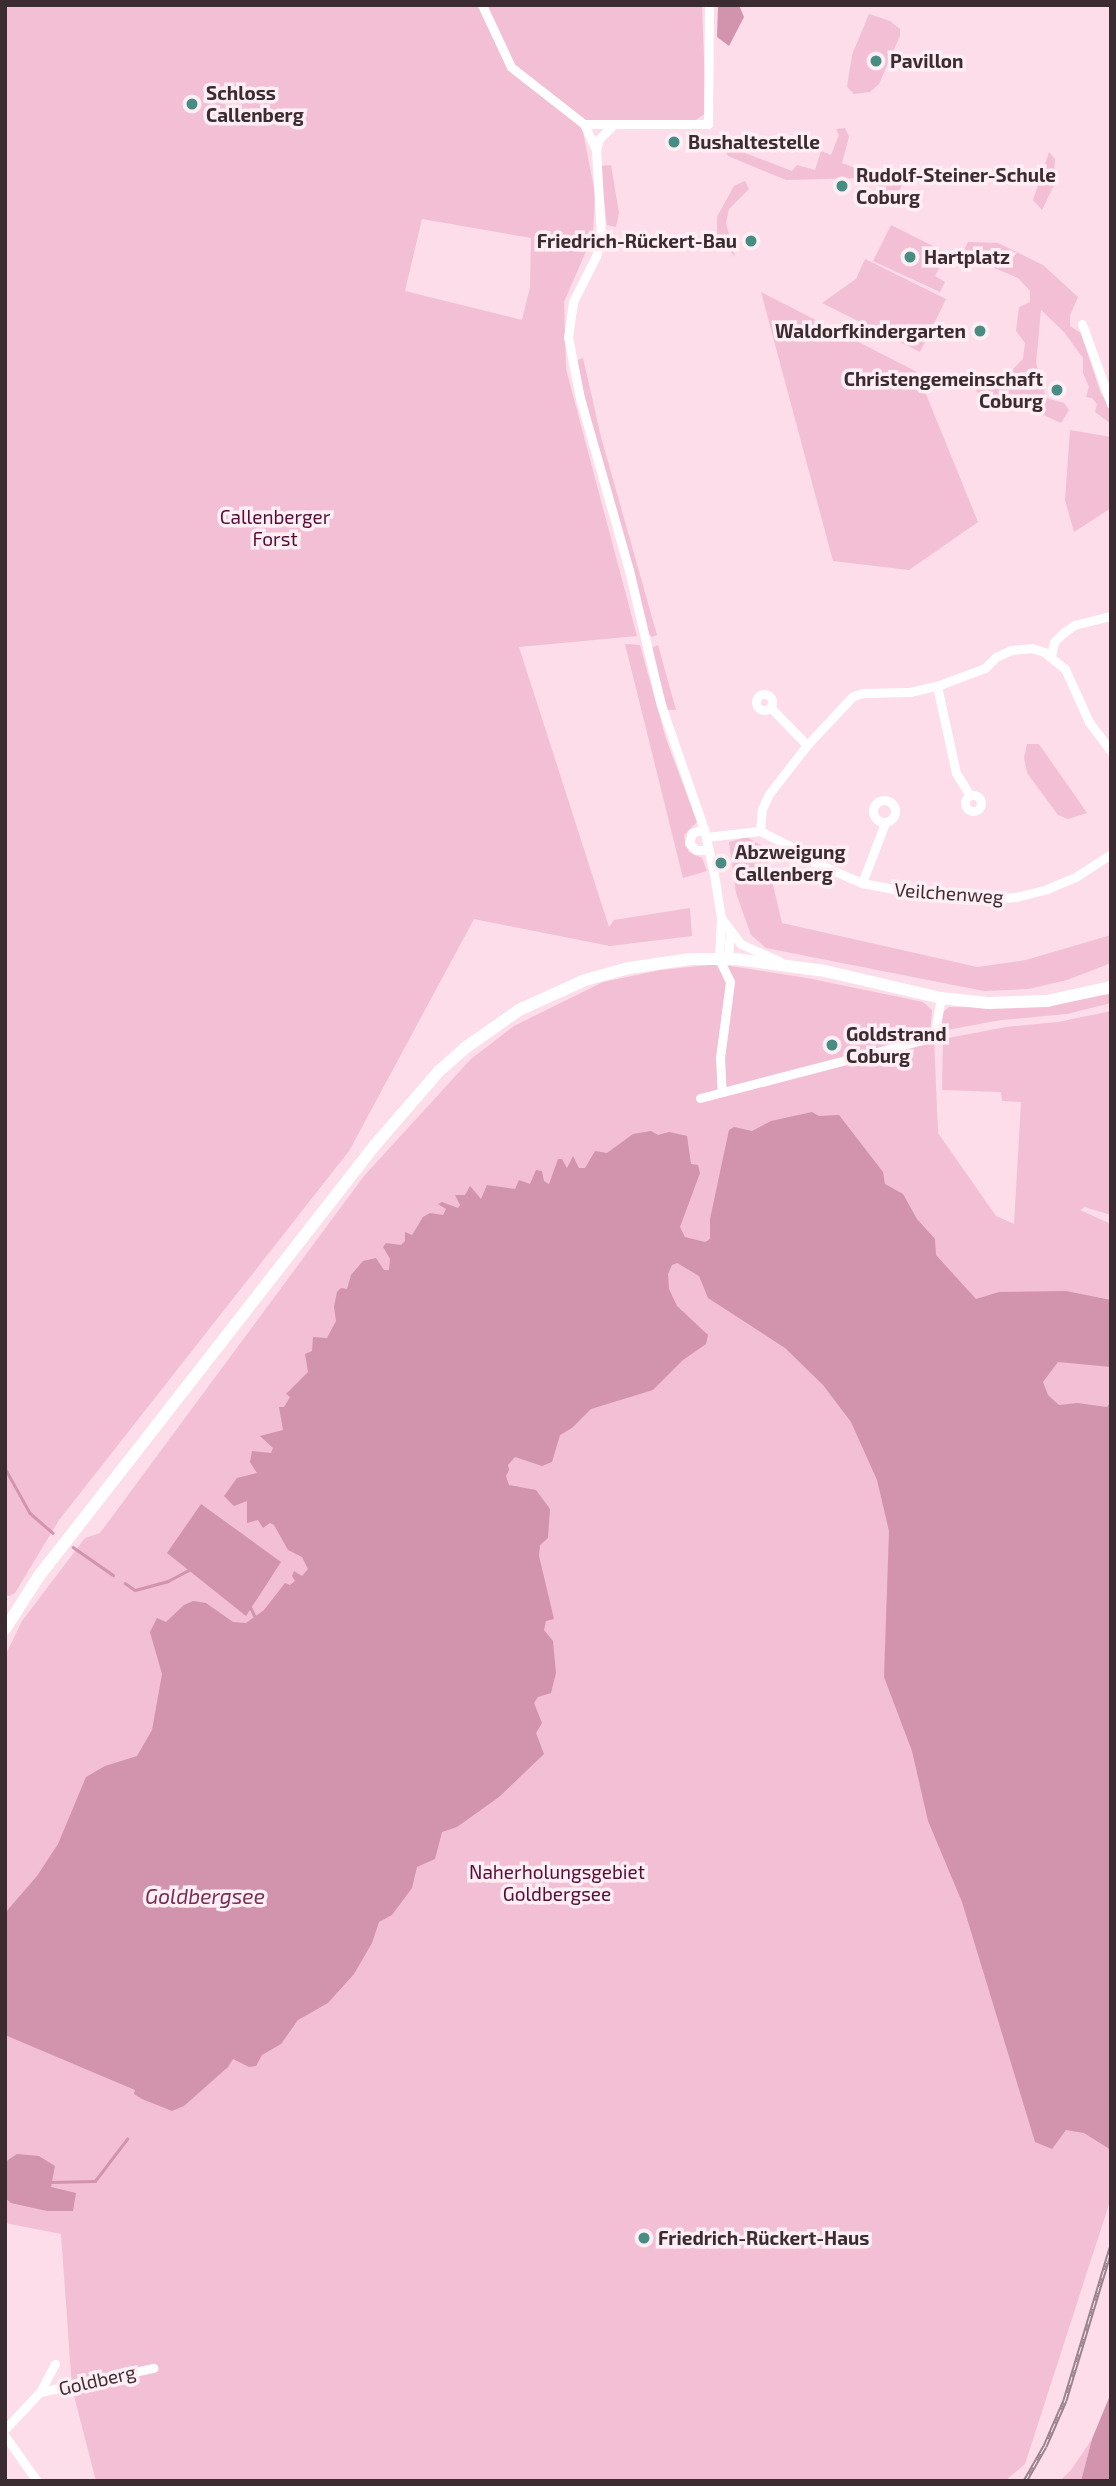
<!DOCTYPE html>
<html>
<head>
<meta charset="utf-8">
<style>
  body { margin:0 }
  #map { position:relative; width:1116px; height:2486px; overflow:hidden; background:#fcdde9; font-family:"Exo 2",sans-serif }
  div>[style] { position:absolute }
  .green>* { inset:0; background:#f2bfd4 }
  .water>* { inset:0; background:#d293ad }
  .stream>* { height:2.5px; margin:-1.25px; padding:0 1.25px; transform-origin:1.25px; border-radius:1.25px; background:#d293ad }
  .street>* { height:9px; margin:-4.5px; padding:0 4.5px; transform-origin:4.5px; border-radius:4.5px; background:#fff }
  .street>.ring { margin:-4.5px; padding:0; box-sizing:content-box; background:none; border:9px solid #fff; border-radius:50% }
  .secondary>* { height:12px; margin:-6px; padding:0 6px; transform-origin:6px; border-radius:6px; background:#fff }
  .rail>* { height:5px; margin-top:-2.5px; transform-origin:0; background:repeating-linear-gradient(90deg,#ffeff5 0 8px,#9a838c 0 16px); box-sizing:border-box; border-block:2px solid #9a838c }
  .dots>* { width:19px; height:19px; translate:-50% -50%; box-sizing:border-box; border:4px solid #ffeff5; border-radius:50% }
  span { translate:-50% -50%; white-space:nowrap; text-align:center; line-height:1.15; -webkit-text-stroke:7px #ffeff5; paint-order:stroke }
  .poi-label { font-size:19px; color:#3b2c32; font-weight:700 }
  .left { translate:0 -50%; text-align:left }
  .right { translate:-100% -50%; text-align:right }
  .park-label { font-size:19px; color:#570c36 }
  .street-label { font-size:19px; color:#3b2c32 }
  .water-label { font-size:21px; color:#782d52; font-style:italic }
  .frame { position:absolute; inset:0; border:7px solid #3b2c32; pointer-events:none }
</style>
</head>
<body>
<div id="map">
  <div class="green">
    <div style="clip-path:polygon(evenodd,5px 5px,702px 5px,706px 113px,696px 120px,593px 122px,583px 132px,595px 193px,593px 235px,564px 302px,566px 369px,637px 636px,519px 647px,609px 927px,614px 920px,690px 908px,692px 936px,610px 946px,474px 919px,349px 1151px,59px 1520px,15px 1593px,9px 1596px,5px 1595px,5px 5px,422px 219px,531px 238px,530px 287px,522px 320px,405px 291px,422px 219px)"></div>
    <div style="clip-path:polygon(869px 14px,890px 21px,900px 29px,900px 36px,879px 84px,870px 92px,854px 94px,847px 87px,852px 55px)"></div>
    <div style="clip-path:polygon(845px 128px,849px 137px,842px 163px,902px 186px,896px 195px,889px 194px,883px 188px,860px 178px,786px 180px,728px 156px,723px 146px,734px 136px,744px 143px,745px 153px,792px 171px,797px 165px,815px 170px,821px 151px,831px 155px,839px 135px,836px 129px)"></div>
    <div style="clip-path:polygon(1049px 152px,1055px 159px,1053px 187px,1042px 210px,1033px 200px)"></div>
    <div style="clip-path:polygon(611px 165px,619px 213px,616px 227px,607px 225px,600px 166px)"></div>
    <div style="clip-path:polygon(745px 181px,749px 189px,729px 209px,726px 223px,735px 257px,717px 234px,717px 217px,734px 186px)"></div>
    <div style="clip-path:polygon(891px 225px,947px 253px,935px 276px,945px 282px,940px 292px,873px 261px)"></div>
    <div style="clip-path:polygon(968px 242px,998px 243px,1043px 265px,1078px 297px,1070px 315px,1070px 326px,1081px 333px,1101px 394px,1111px 407px,1111px 424px,1095px 412px,1097px 404px,1092px 398px,1086px 397px,1089px 387px,1083px 373px,1083px 358px,1064px 332px,1041px 310px,1036px 363px,1046px 398px,1064px 403px,1069px 410px,1061px 423px,1031px 409px,1007px 392px,984px 401px,967px 378px,973px 372px,1002px 380px,1023px 359px,1025px 343px,1016px 331px,1019px 307px,1030px 302px,1030px 291px,1018px 278px,962px 254px)"></div>
    <div style="clip-path:polygon(865px 259px,946px 299px,920px 352px,822px 303px,856px 279px)"></div>
    <div style="clip-path:polygon(761px 292px,917px 372px,978px 522px,909px 570px,833px 561px)"></div>
    <div style="clip-path:polygon(583px 358px,601px 437px,657px 635px,652px 637px,647px 633px,585px 400px,577px 360px)"></div>
    <div style="clip-path:polygon(1070px 430px,1111px 437px,1111px 508px,1074px 532px,1065px 500px)"></div>
    <div style="clip-path:polygon(625px 644px,640px 645px,666px 739px,697px 822px,684px 835px,686px 845px,689px 852px,702px 858px,707px 871px,683px 878px)"></div>
    <div style="clip-path:polygon(658px 645px,676px 710px,668px 710px,651px 648px)"></div>
    <div style="clip-path:polygon(1027px 744px,1039px 744px,1087px 813px,1068px 819px,1058px 815px,1027px 773px,1024px 758px)"></div>
    <div style="clip-path:polygon(747px 837px,764px 847px,782px 923px,977px 967px,1026px 960px,1111px 935px,1111px 963px,1067px 980px,1028px 989px,984px 991px,766px 948px,751px 935px,736px 893px,729px 842px)"></div>
    <div style="clip-path:polygon(718px 964px,807px 978px,923px 1002px,932px 1010px,930px 1034px,934px 1037px,938px 1133px,996px 1216px,1014px 1224px,1021px 1102px,1002px 1101px,1001px 1092px,942px 1090px,943px 1039px,1006px 1027px,1058px 1022px,1111px 1011px,1111px 1215px,1085px 1207px,1080px 1210px,1111px 1224px,1111px 2198px,1025px 2464px,1005px 2481px,96px 2481px,72px 2388px,61px 2234px,5px 2223px,5px 1656px,22px 1621px,85px 1538px,100px 1533px,364px 1176px,471px 1059px,514px 1026px,603px 982px,661px 970px)"></div>
    <div style="clip-path:polygon(1111px 994px,1111px 1003px,1067px 1014px,1001px 1020px,941px 1031px,942px 1013px,949px 1007px,1019px 1008px)"></div>
    <div style="clip-path:polygon(1092px 2439px,1081px 2481px,1060px 2481px,1071px 2470px)"></div>
  </div>
  <div class="water">
    <div style="clip-path:polygon(718px 5px,739px 5px,744px 17px,729px 46px,717px 37px)"></div>
    <div style="clip-path:polygon(812px 1112px,819px 1116px,839px 1115px,883px 1172px,885px 1184px,903px 1194px,917px 1219px,935px 1239px,936px 1255px,976px 1299px,999px 1292px,1066px 1291px,1111px 1300px,1111px 1367px,1058px 1362px,1043px 1382px,1048px 1395px,1059px 1405px,1077px 1403px,1107px 1407px,1111px 1402px,1111px 2150px,1084px 2133px,1066px 2130px,1052px 2149px,1035px 2142px,962px 1902px,928px 1821px,912px 1751px,884px 1677px,889px 1531px,877px 1480px,851px 1422px,823px 1385px,785px 1348px,708px 1298px,699px 1276px,677px 1263px,672px 1265px,668px 1274px,669px 1289px,677px 1306px,708px 1335px,706px 1344px,683px 1360px,653px 1390px,591px 1409px,572px 1428px,560px 1435px,552px 1462px,542px 1466px,515px 1457px,508px 1465px,509px 1470px,506px 1476px,509px 1485px,536px 1490px,550px 1509px,548px 1538px,540px 1545px,539px 1556px,554px 1619px,546px 1621px,544px 1630px,553px 1641px,556px 1673px,551px 1693px,538px 1697px,534px 1703px,542px 1723px,536px 1733px,544px 1754px,499px 1797px,457px 1827px,442px 1832px,435px 1859px,417px 1867px,412px 1888px,392px 1915px,379px 1922px,372px 1943px,354px 1974px,328px 2003px,298px 2020px,281px 2044px,262px 2055px,256px 2066px,249px 2067px,233px 2059px,228px 2067px,184px 2106px,172px 2111px,142px 2099px,134px 2094px,135px 2090px,5px 2035px,5px 1913px,37px 1876px,58px 1844px,86px 1777px,105px 1766px,137px 1756px,152px 1730px,162px 1674px,150px 1632px,157px 1618px,166px 1622px,184px 1605px,193px 1601px,206px 1603px,233px 1622px,246px 1623px,264px 1610px,285px 1583px,290px 1585px,295px 1581px,292px 1576px,294px 1571px,302px 1576px,308px 1569px,302px 1557px,288px 1550px,274px 1525px,270px 1523px,263px 1528px,258px 1520px,247px 1523px,247px 1501px,234px 1506px,224px 1496px,237px 1478px,257px 1473px,250px 1462px,252px 1451px,271px 1453px,273px 1448px,260px 1436px,283px 1430px,279px 1407px,284px 1407px,290px 1397px,286px 1394px,308px 1372px,305px 1354px,312px 1351px,313px 1337px,327px 1338px,336px 1321px,334px 1307px,337px 1292px,341px 1288px,347px 1289px,351px 1275px,363px 1261px,376px 1258px,384px 1270px,389px 1270px,390px 1259px,383px 1247px,386px 1243px,401px 1245px,405px 1241px,405px 1232px,412px 1235px,423px 1217px,430px 1213px,443px 1215px,446px 1209px,438px 1204px,442px 1202px,458px 1208px,460px 1205px,455px 1195px,465px 1195px,470px 1186px,481px 1199px,487px 1185px,515px 1189px,519px 1180px,530px 1184px,536px 1170px,542px 1171px,544px 1181px,549px 1184px,558px 1159px,562px 1159px,567px 1168px,573px 1156px,579px 1168px,585px 1168px,595px 1151px,607px 1153px,633px 1134px,651px 1131px,658px 1135px,669px 1132px,687px 1136px,691px 1164px,698px 1165px,700px 1173px,680px 1227px,685px 1237px,705px 1242px,710px 1239px,710px 1219px,729px 1130px,734px 1127px,752px 1131px,771px 1121px)"></div>
    <div style="clip-path:polygon(201px 1504px,281px 1562px,246px 1616px,167px 1553px)"></div>
    <div style="clip-path:polygon(17px 2154px,39px 2156px,55px 2166px,51px 2187px,76px 2193px,73px 2211px,47px 2211px,11px 2203px,5px 2198px,5px 2162px)"></div>
    <div style="clip-path:polygon(1111px 2393px,1111px 2481px,1081px 2481px,1092px 2439px)"></div>
  </div>
  <div class="stream">
    <div style="left:5px;top:1468px;width:51px;rotate:60.9deg"></div>
    <div style="left:30px;top:1513px;width:30px;rotate:41deg"></div>
    <div style="left:73px;top:1547px;width:49px;rotate:35deg"></div>
    <div style="left:125px;top:1583px;width:12px;rotate:35deg"></div>
    <div style="left:135px;top:1590px;width:34px;rotate:-15deg"></div>
    <div style="left:168px;top:1581px;width:24px;rotate:-28deg"></div>
    <div style="left:251px;top:1608px;width:14px;rotate:65deg"></div>
    <div style="left:50px;top:2182px;width:45px;rotate:-1.3deg"></div>
    <div style="left:95px;top:2181px;width:53px;rotate:-52.7deg"></div>
  </div>
  <div class="street">
    <div style="left:482px;top:5px;width:68px;rotate:64.9deg"></div>
    <div style="left:511px;top:67px;width:93px;rotate:38deg"></div>
    <div style="left:584px;top:124px;width:29px;rotate:65deg"></div>
    <div style="left:584px;top:124px;width:124px"></div>
    <div style="left:708px;top:124px;width:119px;rotate:-89.5deg"></div>
    <div style="left:613px;top:125px;width:20px;rotate:135deg"></div>
    <div style="left:599px;top:139px;width:11px;rotate:105deg"></div>
    <div style="left:596px;top:150px;width:83px;rotate:86.6deg"></div>
    <div style="left:601px;top:233px;width:24px;rotate:102deg"></div>
    <div style="left:596px;top:256px;width:51px;rotate:116.6deg"></div>
    <div style="left:573px;top:302px;width:35px;rotate:98deg"></div>
    <div style="left:568px;top:337px;width:62px;rotate:78.9deg"></div>
    <div style="left:580px;top:398px;width:179px;rotate:74.1deg"></div>
    <div style="left:629px;top:570px;width:139px;rotate:76.7deg"></div>
    <div style="left:661px;top:705px;width:131px;rotate:70.9deg"></div>
    <div style="left:704px;top:829px;width:46px;rotate:77.5deg"></div>
    <div style="left:714px;top:874px;width:45px;rotate:81deg"></div>
    <div style="left:721px;top:918px;width:41px;rotate:92.8deg"></div>
    <div style="left:719px;top:959px;width:25px;rotate:64deg"></div>
    <div style="left:730px;top:982px;width:77px;rotate:97.5deg"></div>
    <div style="left:720px;top:1058px;width:33px;rotate:87deg"></div>
    <div style="left:1082px;top:324px;width:85px;rotate:70.1deg"></div>
    <div style="left:1051px;top:656px;width:14px;rotate:-78deg"></div>
    <div style="left:1054px;top:642px;width:13px;rotate:-45deg"></div>
    <div style="left:1063px;top:633px;width:14px;rotate:-36deg"></div>
    <div style="left:1074px;top:625px;width:38px;rotate:-14deg"></div>
    <div style="left:937px;top:686px;width:89px;rotate:77.7deg"></div>
    <div style="left:956px;top:773px;width:26px;rotate:58deg"></div>
    <div class="ring" style="left:756px;top:694px;width:7px;height:7px"></div>
    <div style="left:771px;top:708px;width:52px;rotate:45.8deg"></div>
    <div class="ring" style="left:965px;top:795px;width:7px;height:7px"></div>
    <div class="ring" style="left:873px;top:800px;width:13px;height:13px"></div>
    <div style="left:704px;top:829px;width:13px;rotate:162deg"></div>
    <div style="left:692px;top:833px;width:10px;rotate:107deg"></div>
    <div style="left:689px;top:843px;width:10px;rotate:45deg"></div>
    <div style="left:696px;top:850px;width:13px"></div>
    <div style="left:760px;top:831px;width:22px;rotate:-85deg"></div>
    <div style="left:762px;top:809px;width:17px;rotate:-65deg"></div>
    <div style="left:769px;top:794px;width:62px;rotate:-52.2deg"></div>
    <div style="left:807px;top:745px;width:67px;rotate:-46.8deg"></div>
    <div style="left:853px;top:696px;width:10px;rotate:-17deg"></div>
    <div style="left:863px;top:693px;width:47px;rotate:-1.2deg"></div>
    <div style="left:910px;top:692px;width:28px;rotate:-13deg"></div>
    <div style="left:937px;top:686px;width:51px;rotate:-20.6deg"></div>
    <div style="left:985px;top:668px;width:16px;rotate:-45deg"></div>
    <div style="left:996px;top:657px;width:17px;rotate:-25deg"></div>
    <div style="left:1011px;top:650px;width:21px;rotate:-5deg"></div>
    <div style="left:1032px;top:648px;width:13px;rotate:18deg"></div>
    <div style="left:1044px;top:652px;width:27px;rotate:39deg"></div>
    <div style="left:1065px;top:669px;width:58px;rotate:65.6deg"></div>
    <div style="left:1089px;top:722px;width:36px;rotate:53deg"></div>
    <div style="left:706px;top:837px;width:54px;rotate:-6.3deg"></div>
    <div style="left:760px;top:831px;width:31px;rotate:27deg"></div>
    <div style="left:788px;top:845px;width:26px;rotate:36deg"></div>
    <div style="left:809px;top:860px;width:58px;rotate:23.5deg"></div>
    <div style="left:862px;top:883px;width:54px;rotate:10.7deg"></div>
    <div style="left:915px;top:893px;width:79px;rotate:4.3deg"></div>
    <div style="left:994px;top:899px;width:22px;rotate:-5deg"></div>
    <div style="left:1016px;top:897px;width:32px;rotate:-14deg"></div>
    <div style="left:1047px;top:889px;width:33px;rotate:-23deg"></div>
    <div style="left:1077px;top:876px;width:40px;rotate:-32.9deg"></div>
    <div style="left:862px;top:883px;width:64px;rotate:-69deg"></div>
    <div style="left:722px;top:919px;width:31px;rotate:53deg"></div>
    <div style="left:741px;top:944px;width:42px;rotate:24.1deg"></div>
    <div style="left:728px;top:959px;width:26px;rotate:-86deg"></div>
    <div style="left:700px;top:1098px;width:242px;rotate:-14.6deg"></div>
    <div style="left:934px;top:1037px;width:40px;rotate:-80deg"></div>
    <div style="left:40px;top:2392px;width:116px;rotate:-12deg"></div>
    <div style="left:5px;top:2429px;width:51px;rotate:-46.6deg"></div>
    <div style="left:40px;top:2392px;width:32px;rotate:-62deg"></div>
    <div style="left:5px;top:2436px;width:55px;rotate:54.6deg"></div>
  </div>
  <div class="secondary">
    <div style="left:5px;top:1629px;width:63px;rotate:-57.3deg"></div>
    <div style="left:39px;top:1576px;width:546px;rotate:-52.06deg"></div>
    <div style="left:375px;top:1145px;width:98px;rotate:-49.1deg"></div>
    <div style="left:439px;top:1071px;width:35px;rotate:-41deg"></div>
    <div style="left:465px;top:1048px;width:66px;rotate:-35.1deg"></div>
    <div style="left:519px;top:1010px;width:72px;rotate:-24.4deg"></div>
    <div style="left:585px;top:980px;width:46px;rotate:-15.3deg"></div>
    <div style="left:629px;top:968px;width:62px;rotate:-8.4deg"></div>
    <div style="left:690px;top:959px;width:46px"></div>
    <div style="left:736px;top:959px;width:90px;rotate:7.7deg"></div>
    <div style="left:825px;top:971px;width:119px;rotate:13.1deg"></div>
    <div style="left:941px;top:998px;width:47px;rotate:6.1deg"></div>
    <div style="left:988px;top:1003px;width:59px;rotate:-1.9deg"></div>
    <div style="left:1047px;top:1001px;width:66px;rotate:-12.3deg"></div>
  </div>
  <div class="rail">
    <div style="left:1025px;top:2481px;width:40px;rotate:-60.3deg"></div>
    <div style="left:1045px;top:2446px;width:50px;rotate:-66.5deg"></div>
    <div style="left:1065px;top:2400px;width:159px;rotate:-73.2deg"></div>
  </div>
  <div class="dots">
    <div style="left:876px;top:61px;background:#488d83"></div>
    <div style="left:192px;top:104px;background:#488d83"></div>
    <div style="left:674px;top:142px;background:#488d83"></div>
    <div style="left:842px;top:186px;background:#488d83"></div>
    <div style="left:751px;top:241px;background:#488d83"></div>
    <div style="left:910px;top:257px;background:#488d83"></div>
    <div style="left:980px;top:331px;background:#488d83"></div>
    <div style="left:1057px;top:390px;background:#488d83"></div>
    <div style="left:721px;top:863px;background:#488d83"></div>
    <div style="left:832px;top:1045px;background:#488d83"></div>
    <div style="left:644px;top:2238px;background:#488d83"></div>
  </div>
  <div class="poi-label">
    <span class="left" style="left:890px;top:61px">Pavillon</span>
    <span class="left" style="left:206px;top:104px">Schloss<br>Callenberg</span>
    <span class="left" style="left:688px;top:142px">Bushaltestelle</span>
    <span class="left" style="left:856px;top:186px">Rudolf-Steiner-Schule<br>Coburg</span>
    <span class="right" style="left:737px;top:241px">Friedrich-Rückert-Bau</span>
    <span class="left" style="left:924px;top:257px">Hartplatz</span>
    <span class="right" style="left:966px;top:331px">Waldorfkindergarten</span>
    <span class="right" style="left:1043px;top:390px">Christengemeinschaft<br>Coburg</span>
    <span class="left" style="left:735px;top:863px">Abzweigung<br>Callenberg</span>
    <span class="left" style="left:846px;top:1045px">Goldstrand<br>Coburg</span>
    <span class="left" style="left:658px;top:2238px">Friedrich-Rückert-Haus</span>
  </div>
  <div class="park-label">
    <span style="left:275px;top:528px">Callenberger<br>Forst</span>
    <span style="left:557px;top:1883px">Naherholungsgebiet<br>Goldbergsee</span>
  </div>
  <div class="street-label">
    <span style="left:949px;top:893px;rotate:4deg">Veilchenweg</span>
    <span style="left:97px;top:2380px;rotate:-13deg">Goldberg</span>
  </div>
  <div class="water-label">
    <span style="left:205px;top:1896px">Goldbergsee</span>
  </div>
  <div class="frame"></div>
</div>
</body>
</html>
